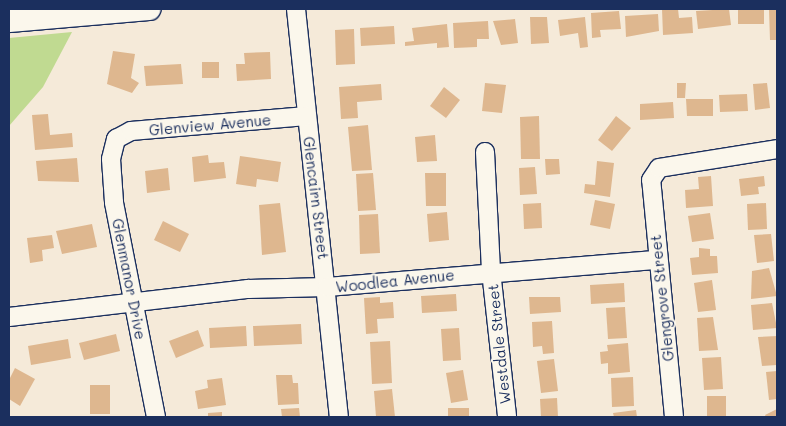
<!DOCTYPE html>
<html>
<head>
<meta charset="utf-8">
<style>
  body { margin:0 }
  #map { position:relative; width:786px; height:426px; overflow:hidden; background:#f5ead9; font-family:Mali,sans-serif }
  div>[style] { position:absolute }
  .green>* { inset:0; background:#c0da91 }
  .building>* { inset:0; background:#deb78f }
  .roads { filter:drop-shadow(1px 0 #1b2f5e) drop-shadow(-1px 0 #1b2f5e) drop-shadow(0 1px #1b2f5e) drop-shadow(0 -1px #1b2f5e) }
  .minor>* { height:18px; margin:-9px; padding:0 9px; transform-origin:9px; border-radius:9px; background:#fbf7ec }
  .major>* { height:22px; margin:-11px; padding:0 11px; transform-origin:11px; border-radius:11px; background:#fbf7ec }
  span { translate:-50% -50%; white-space:nowrap; text-align:center; line-height:1.15; -webkit-text-stroke:4px #fbf7ec; paint-order:stroke }
  .street-label { font-size:15px; color:#1b2f5e }
  .frame { position:absolute; inset:0; border:10px solid #1b2f5e; pointer-events:none }
</style>
</head>
<body>
<div id="map">
  <div class="green">
    <div style="clip-path:polygon(72px 32px,43px 87px,9px 126px,9px 38px)"></div>
  </div>
  <div class="building">
    <div style="clip-path:polygon(662px 9px,678px 9px,679px 18px,692px 17px,693px 33px,663px 35px)"></div>
    <div style="clip-path:polygon(729px 9px,731px 25px,698px 29px,696px 11px)"></div>
    <div style="clip-path:polygon(738px 9px,764px 9px,764px 24px,738px 24px)"></div>
    <div style="clip-path:polygon(769px 9px,777px 9px,777px 40px,770px 40px)"></div>
    <div style="clip-path:polygon(619px 11px,621px 29px,600px 30px,601px 37px,592px 38px,591px 13px)"></div>
    <div style="clip-path:polygon(658px 14px,659px 31px,626px 37px,625px 16px)"></div>
    <div style="clip-path:polygon(530px 17px,547px 17px,549px 43px,531px 44px)"></div>
    <div style="clip-path:polygon(585px 17px,588px 47px,580px 48px,578px 33px,560px 36px,558px 20px)"></div>
    <div style="clip-path:polygon(515px 19px,518px 43px,501px 45px,493px 21px)"></div>
    <div style="clip-path:polygon(488px 21px,489px 39px,477px 39px,477px 47px,454px 48px,453px 23px)"></div>
    <div style="clip-path:polygon(447px 24px,449px 47px,437px 48px,437px 43px,405px 46px,405px 42px,414px 41px,412px 28px)"></div>
    <div style="clip-path:polygon(394px 26px,395px 44px,361px 46px,360px 28px)"></div>
    <div style="clip-path:polygon(354px 29px,355px 64px,336px 65px,335px 30px)"></div>
    <div style="clip-path:polygon(113px 51px,135px 54px,131px 78px,139px 83px,132px 93px,107px 84px)"></div>
    <div style="clip-path:polygon(270px 52px,271px 79px,237px 81px,236px 64px,245px 64px,244px 53px)"></div>
    <div style="clip-path:polygon(202px 62px,219px 62px,219px 78px,202px 78px)"></div>
    <div style="clip-path:polygon(181px 64px,183px 84px,146px 86px,144px 66px)"></div>
    <div style="clip-path:polygon(485px 83px,506px 85px,502px 113px,482px 111px)"></div>
    <div style="clip-path:polygon(677px 83px,686px 83px,685px 98px,677px 98px)"></div>
    <div style="clip-path:polygon(767px 83px,770px 108px,755px 110px,753px 84px)"></div>
    <div style="clip-path:polygon(381px 84px,382px 100px,357px 102px,358px 118px,341px 119px,339px 87px)"></div>
    <div style="clip-path:polygon(444px 87px,460px 100px,446px 118px,430px 106px)"></div>
    <div style="clip-path:polygon(747px 94px,748px 111px,720px 112px,719px 95px)"></div>
    <div style="clip-path:polygon(686px 99px,713px 99px,713px 116px,687px 116px)"></div>
    <div style="clip-path:polygon(673px 102px,674px 118px,640px 120px,640px 104px)"></div>
    <div style="clip-path:polygon(48px 114px,50px 135px,72px 133px,73px 147px,35px 150px,32px 115px)"></div>
    <div style="clip-path:polygon(539px 116px,540px 159px,521px 159px,520px 117px)"></div>
    <div style="clip-path:polygon(616px 116px,631px 128px,612px 151px,598px 140px)"></div>
    <div style="clip-path:polygon(368px 125px,372px 170px,352px 171px,348px 127px)"></div>
    <div style="clip-path:polygon(435px 135px,437px 161px,417px 162px,415px 137px)"></div>
    <div style="clip-path:polygon(208px 155px,209px 163px,224px 162px,226px 178px,194px 182px,192px 157px)"></div>
    <div style="clip-path:polygon(240px 156px,281px 162px,278px 182px,257px 179px,256px 187px,236px 184px)"></div>
    <div style="clip-path:polygon(77px 158px,79px 182px,38px 181px,36px 161px)"></div>
    <div style="clip-path:polygon(545px 159px,559px 159px,560px 174px,546px 175px)"></div>
    <div style="clip-path:polygon(597px 161px,614px 163px,610px 197px,584px 193px,585px 184px,595px 185px)"></div>
    <div style="clip-path:polygon(535px 167px,537px 194px,520px 195px,519px 168px)"></div>
    <div style="clip-path:polygon(168px 168px,170px 190px,147px 193px,145px 171px)"></div>
    <div style="clip-path:polygon(373px 173px,376px 210px,358px 211px,356px 174px)"></div>
    <div style="clip-path:polygon(425px 173px,446px 173px,446px 206px,426px 206px)"></div>
    <div style="clip-path:polygon(711px 176px,713px 206px,686px 208px,685px 190px,699px 189px,698px 177px)"></div>
    <div style="clip-path:polygon(764px 176px,765px 186px,758px 187px,759px 194px,741px 196px,739px 179px)"></div>
    <div style="clip-path:polygon(595px 200px,615px 204px,610px 229px,590px 225px)"></div>
    <div style="clip-path:polygon(280px 203px,286px 252px,262px 255px,259px 205px)"></div>
    <div style="clip-path:polygon(541px 203px,542px 228px,524px 229px,523px 204px)"></div>
    <div style="clip-path:polygon(766px 203px,767px 229px,748px 230px,747px 204px)"></div>
    <div style="clip-path:polygon(447px 212px,449px 240px,429px 242px,427px 214px)"></div>
    <div style="clip-path:polygon(710px 213px,714px 239px,692px 242px,688px 216px)"></div>
    <div style="clip-path:polygon(378px 214px,380px 253px,360px 254px,359px 215px)"></div>
    <div style="clip-path:polygon(163px 221px,189px 234px,180px 252px,154px 240px)"></div>
    <div style="clip-path:polygon(92px 224px,97px 247px,62px 254px,56px 231px)"></div>
    <div style="clip-path:polygon(771px 234px,774px 261px,757px 263px,754px 235px)"></div>
    <div style="clip-path:polygon(52px 235px,54px 248px,42px 250px,43px 261px,30px 263px,27px 238px)"></div>
    <div style="clip-path:polygon(699px 248px,710px 249px,710px 256px,717px 256px,718px 273px,692px 275px,690px 258px,699px 257px)"></div>
    <div style="clip-path:polygon(769px 268px,777px 296px,751px 299px,752px 271px)"></div>
    <div style="clip-path:polygon(712px 280px,716px 310px,698px 312px,694px 283px)"></div>
    <div style="clip-path:polygon(624px 283px,625px 302px,591px 304px,590px 285px)"></div>
    <div style="clip-path:polygon(456px 294px,457px 311px,422px 313px,421px 296px)"></div>
    <div style="clip-path:polygon(380px 297px,380px 303px,393px 302px,394px 318px,377px 319px,378px 333px,366px 334px,364px 298px)"></div>
    <div style="clip-path:polygon(529px 297px,560px 297px,561px 312px,530px 314px)"></div>
    <div style="clip-path:polygon(772px 303px,777px 328px,753px 330px,751px 305px)"></div>
    <div style="clip-path:polygon(625px 307px,627px 338px,608px 339px,606px 308px)"></div>
    <div style="clip-path:polygon(713px 317px,718px 350px,699px 351px,697px 318px)"></div>
    <div style="clip-path:polygon(552px 321px,554px 353px,543px 354px,542px 346px,533px 347px,532px 322px)"></div>
    <div style="clip-path:polygon(301px 324px,302px 344px,254px 346px,253px 326px)"></div>
    <div style="clip-path:polygon(246px 326px,247px 346px,210px 348px,209px 328px)"></div>
    <div style="clip-path:polygon(459px 328px,461px 360px,443px 361px,441px 329px)"></div>
    <div style="clip-path:polygon(198px 330px,204px 346px,176px 358px,169px 341px)"></div>
    <div style="clip-path:polygon(116px 334px,120px 351px,84px 360px,79px 343px)"></div>
    <div style="clip-path:polygon(777px 336px,777px 365px,762px 366px,758px 337px)"></div>
    <div style="clip-path:polygon(68px 339px,71px 358px,31px 365px,28px 346px)"></div>
    <div style="clip-path:polygon(390px 341px,392px 383px,372px 384px,370px 342px)"></div>
    <div style="clip-path:polygon(628px 343px,630px 372px,608px 374px,608px 363px,601px 364px,600px 352px,608px 351px,607px 345px)"></div>
    <div style="clip-path:polygon(721px 357px,723px 389px,704px 390px,702px 358px)"></div>
    <div style="clip-path:polygon(554px 359px,558px 391px,541px 393px,537px 361px)"></div>
    <div style="clip-path:polygon(15px 368px,35px 379px,20px 406px,9px 399px,9px 380px)"></div>
    <div style="clip-path:polygon(463px 370px,468px 400px,451px 403px,446px 373px)"></div>
    <div style="clip-path:polygon(777px 371px,777px 399px,769px 400px,766px 372px)"></div>
    <div style="clip-path:polygon(276px 375px,292px 375px,293px 383px,298px 383px,299px 404px,278px 405px)"></div>
    <div style="clip-path:polygon(633px 377px,634px 406px,612px 407px,611px 378px)"></div>
    <div style="clip-path:polygon(222px 378px,226px 405px,198px 409px,195px 391px,208px 388px,207px 380px)"></div>
    <div style="clip-path:polygon(90px 385px,110px 385px,110px 414px,90px 414px)"></div>
    <div style="clip-path:polygon(392px 389px,395px 417px,376px 417px,374px 391px)"></div>
    <div style="clip-path:polygon(707px 396px,726px 396px,726px 417px,707px 417px)"></div>
    <div style="clip-path:polygon(557px 398px,558px 417px,541px 417px,540px 399px)"></div>
    <div style="clip-path:polygon(299px 408px,300px 417px,282px 417px,281px 409px)"></div>
    <div style="clip-path:polygon(448px 408px,469px 408px,469px 417px,448px 417px)"></div>
    <div style="clip-path:polygon(777px 409px,777px 417px,766px 417px,765px 415px)"></div>
    <div style="clip-path:polygon(636px 410px,637px 417px,614px 417px,613px 413px)"></div>
    <div style="clip-path:polygon(222px 412px,222px 417px,208px 417px,208px 413px)"></div>
  </div>
  <div class="roads">
    <div class="minor">
      <div style="left:296px;top:9px;width:410px;rotate:84deg"></div>
      <div style="left:485px;top:152px;width:119px;rotate:87.1deg"></div>
      <div style="left:491px;top:271px;width:147px;rotate:83.7deg"></div>
      <div style="left:9px;top:317px;width:241px;rotate:-6.7deg"></div>
      <div style="left:248px;top:289px;width:79px;rotate:-1.5deg"></div>
      <div style="left:327px;top:287px;width:332px;rotate:-4.7deg"></div>
      <div style="left:156px;top:417px;width:219px;rotate:-101.1deg"></div>
      <div style="left:114px;top:202px;width:43px;rotate:-94deg"></div>
      <div style="left:111px;top:159px;width:21px;rotate:-76deg"></div>
      <div style="left:116px;top:139px;width:17px;rotate:-28deg"></div>
      <div style="left:131px;top:131px;width:176px;rotate:-4.9deg"></div>
      <div style="left:674px;top:417px;width:238px;rotate:-95.5deg"></div>
      <div style="left:651px;top:180px;width:14px;rotate:-56deg"></div>
      <div style="left:659px;top:168px;width:120px;rotate:-9.1deg"></div>
    </div>
    <div class="major">
      <div style="left:9px;top:21px;width:141px;rotate:-4.9deg"></div>
    </div>
  </div>
  <div class="street-label">
    <span style="left:210px;top:125px;rotate:-5deg">Glenview Avenue</span>
    <span style="left:316px;top:198px;rotate:83deg">Glencairn Street</span>
    <span style="left:129px;top:279px;rotate:79deg">Glenmanor Drive</span>
    <span style="left:395px;top:281px;rotate:-6deg">Woodlea Avenue</span>
    <span style="left:662px;top:298px;rotate:-96deg">Glengrove Street</span>
    <span style="left:499px;top:344px;rotate:-96deg">Westdale Street</span>
  </div>
  <div class="frame"></div>
</div>
</body>
</html>
